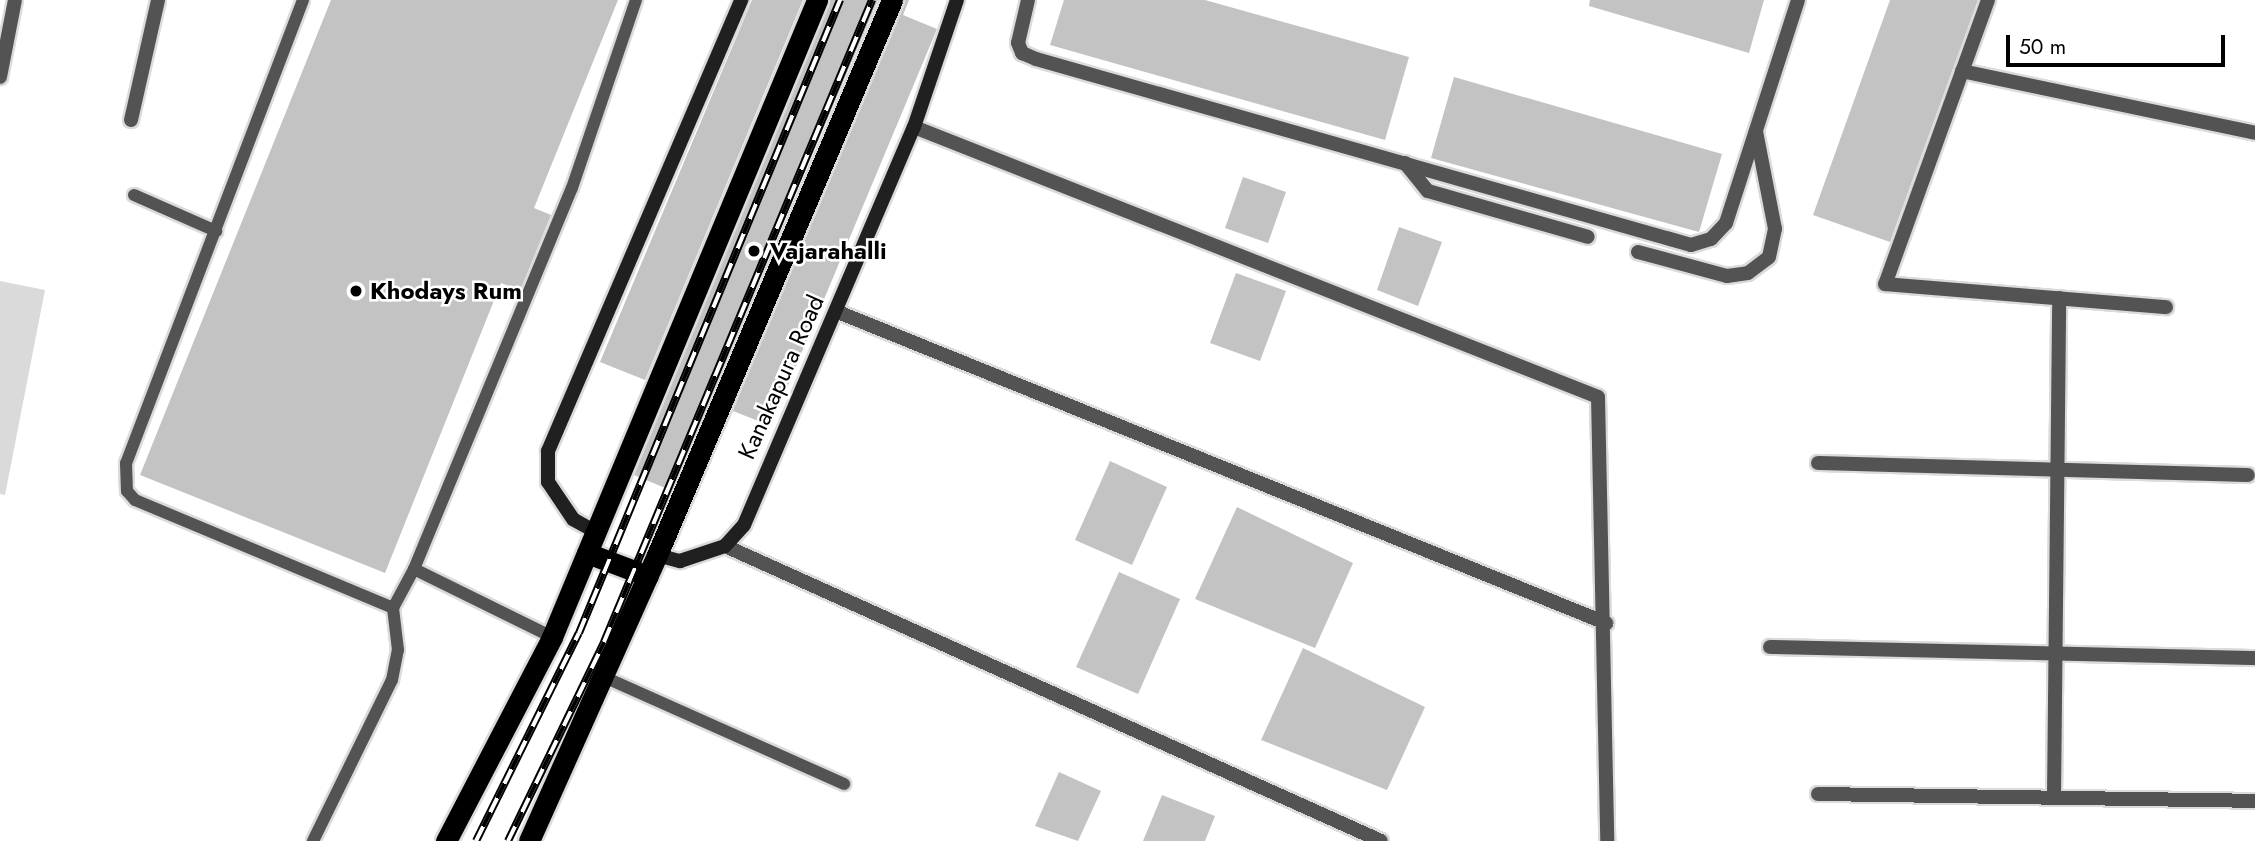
<!DOCTYPE html>
<html>
<head>
<meta charset="utf-8">
<style>
  body { margin:0 }
  #map { position:relative; width:2255px; height:841px; overflow:hidden; background:#fff; font-family:Jost,sans-serif }
  div>[style] { position:absolute }
  .green>* { inset:0; background:#dadada }
  .building>* { inset:0; background:#c3c3c3 }
  .roads { filter:drop-shadow(2px 0 #dbdbdb) drop-shadow(-2px 0 #dbdbdb) drop-shadow(0 2px #dbdbdb) drop-shadow(0 -2px #dbdbdb) }
  .lane>* { height:12px; margin:-6px; padding:0 6px; transform-origin:6px; border-radius:6px; background:#535353 }
  .street>* { height:14px; margin:-7px; padding:0 7px; transform-origin:7px; border-radius:7px; background:#535353 }
  .secondary>* { height:14px; margin:-7px; padding:0 7px; transform-origin:7px; border-radius:7px; background:#202020 }
  .highway>* { height:21px; margin:-10.5px; padding:0 10.5px; transform-origin:10.5px; border-radius:10.5px; background:#000 }
  .rail>* { height:8px; margin-top:-4px; transform-origin:0; background:repeating-linear-gradient(90deg,#fff 0 16px,#000 0 32px); box-sizing:border-box; border-block:2px solid #000 }
  .dots>* { width:19px; height:19px; translate:-50% -50%; box-sizing:border-box; border:4px solid #fff; border-radius:50% }
  span { translate:-50% -50%; white-space:nowrap; text-align:center; line-height:1.15; -webkit-text-stroke:5px #fff; paint-order:stroke }
  .poi-label { font-size:24px; color:#000; font-weight:700 }
  .left { translate:0 -50%; text-align:left }
  .street-label { font-size:24px; color:#000 }
  .scale { position:absolute; left:2006px; top:35px; width:219px; height:32px; box-sizing:border-box; border:4px solid #000; border-top:0; padding-left:9px; font-size:21px; line-height:24px; white-space:nowrap; color:#000; -webkit-text-stroke:5px #fff; paint-order:stroke }
</style>
</head>
<body>
<div id="map">
  <div class="green">
    <div style="clip-path:polygon(0 281px,45px 290px,5px 495px,0 494px)"></div>
  </div>
  <div class="building">
    <div style="clip-path:polygon(331px 0,618px 0,534px 208px,551px 215px,520px 291px,501px 283px,385px 573px,140px 475px)"></div>
    <div style="clip-path:polygon(752px 0,803px 0,645px 380px,600px 362px)"></div>
    <div style="clip-path:polygon(830px 0,878px 0,670px 490px,634px 475px)"></div>
    <div style="clip-path:polygon(905px 0,909px 0,903px 15px,937px 29px,845px 249px,771px 426px,733px 411px,694px 500px)"></div>
    <div style="clip-path:polygon(1064px 0,1205px 0,1409px 57px,1385px 140px,1050px 45px)"></div>
    <div style="clip-path:polygon(1590px 0,1764px 0,1749px 53px,1589px 6px)"></div>
    <div style="clip-path:polygon(1890px 0,1978px 0,1890px 242px,1813px 215px)"></div>
    <div style="clip-path:polygon(1454px 77px,1722px 154px,1699px 232px,1431px 158px)"></div>
    <div style="clip-path:polygon(1243px 177px,1286px 192px,1268px 243px,1225px 228px)"></div>
    <div style="clip-path:polygon(1399px 227px,1442px 242px,1418px 306px,1377px 290px)"></div>
    <div style="clip-path:polygon(1236px 273px,1286px 291px,1260px 361px,1210px 343px)"></div>
    <div style="clip-path:polygon(1110px 461px,1167px 487px,1132px 565px,1075px 540px)"></div>
    <div style="clip-path:polygon(1237px 507px,1353px 563px,1315px 648px,1195px 599px)"></div>
    <div style="clip-path:polygon(1119px 572px,1180px 599px,1138px 694px,1076px 667px)"></div>
    <div style="clip-path:polygon(1303px 648px,1425px 707px,1387px 790px,1261px 740px)"></div>
    <div style="clip-path:polygon(1059px 772px,1101px 791px,1078px 841px,1035px 826px)"></div>
    <div style="clip-path:polygon(1162px 795px,1215px 816px,1205px 841px,1143px 841px)"></div>
  </div>
  <div class="roads">
    <div class="lane">
      <div style="left:303px;top:0;width:496px;rotate:110.9deg"></div>
      <div style="left:126px;top:463px;width:28px;rotate:88deg"></div>
      <div style="left:127px;top:491px;width:12px;rotate:48deg"></div>
      <div style="left:135px;top:500px;width:280px;rotate:22.7deg"></div>
      <div style="left:393px;top:608px;width:44px;rotate:-61.7deg"></div>
      <div style="left:414px;top:569px;width:154px;rotate:26.2deg"></div>
      <div style="left:134px;top:195px;width:90px;rotate:23.7deg"></div>
      <div style="left:414px;top:569px;width:412px;rotate:-67.5deg"></div>
      <div style="left:572px;top:188px;width:199px;rotate:-71.2deg"></div>
      <div style="left:604px;top:677px;width:263px;rotate:24deg"></div>
      <div style="left:313px;top:841px;width:179px;rotate:-63.9deg"></div>
      <div style="left:392px;top:680px;width:31px;rotate:-79deg"></div>
      <div style="left:398px;top:650px;width:42px;rotate:-96.8deg"></div>
    </div>
    <div class="street">
      <div style="left:1028px;top:0;width:44px;rotate:103.1deg"></div>
      <div style="left:1018px;top:43px;width:11px;rotate:68deg"></div>
      <div style="left:1022px;top:53px;width:15px;rotate:23deg"></div>
      <div style="left:1036px;top:59px;width:681px;rotate:15.85deg"></div>
      <div style="left:1691px;top:245px;width:21px;rotate:-17deg"></div>
      <div style="left:1711px;top:239px;width:22px;rotate:-47deg"></div>
      <div style="left:1726px;top:223px;width:234px;rotate:-72.1deg"></div>
      <div style="left:1988px;top:0;width:302px;rotate:109.9deg"></div>
      <div style="left:1885px;top:284px;width:282px;rotate:4.7deg"></div>
      <div style="left:1962px;top:71px;width:299px;rotate:11.9deg"></div>
      <div style="left:0;top:77px;width:78px;rotate:-79deg"></div>
      <div style="left:131px;top:120px;width:123px;rotate:-77.3deg"></div>
      <div style="left:914px;top:127px;width:735px;rotate:21.54deg"></div>
      <div style="left:1598px;top:397px;width:444px;rotate:88.8deg"></div>
      <div style="left:1405px;top:163px;width:36px;rotate:51deg"></div>
      <div style="left:1428px;top:191px;width:166px;rotate:16deg"></div>
      <div style="left:1638px;top:252px;width:92px;rotate:15.1deg"></div>
      <div style="left:1727px;top:276px;width:21px;rotate:-8deg"></div>
      <div style="left:1748px;top:273px;width:26px;rotate:-37deg"></div>
      <div style="left:1769px;top:257px;width:29px;rotate:-78deg"></div>
      <div style="left:1775px;top:229px;width:100px;rotate:-101deg"></div>
      <div style="left:838px;top:312px;width:829px;rotate:22.05deg"></div>
      <div style="left:1818px;top:463px;width:430px;rotate:1.6deg"></div>
      <div style="left:725px;top:546px;width:719px;rotate:24.21deg"></div>
      <div style="left:1770px;top:647px;width:485px;rotate:1.3deg"></div>
      <div style="left:1818px;top:794px;width:437px;rotate:0.9deg"></div>
      <div style="left:2054px;top:796px;width:498px;rotate:-89.4deg"></div>
    </div>
    <div class="secondary">
      <div style="left:596px;top:532px;width:26px;rotate:-151deg"></div>
      <div style="left:573px;top:519px;width:45px;rotate:-124deg"></div>
      <div style="left:548px;top:482px;width:31px;rotate:-90deg"></div>
      <div style="left:548px;top:451px;width:491px;rotate:-66.8deg"></div>
      <div style="left:657px;top:555px;width:24px;rotate:15deg"></div>
      <div style="left:680px;top:561px;width:47px;rotate:-18.4deg"></div>
      <div style="left:725px;top:546px;width:28px;rotate:-48deg"></div>
      <div style="left:744px;top:525px;width:433px;rotate:-66.9deg"></div>
      <div style="left:914px;top:127px;width:134px;rotate:-71.3deg"></div>
    </div>
    <div class="highway">
      <div style="left:587px;top:553px;width:65px;rotate:20.7deg"></div>
      <div style="left:446px;top:841px;width:230px;rotate:-62.5deg"></div>
      <div style="left:552px;top:637px;width:690px;rotate:-67.41deg"></div>
      <div style="left:529px;top:841px;width:313px;rotate:-65.9deg"></div>
      <div style="left:657px;top:555px;width:603px;rotate:-67.05deg"></div>
    </div>
  </div>
  <div class="rail">
    <div style="left:476px;top:841px;width:232px;rotate:-63.7deg"></div>
    <div style="left:579px;top:633px;width:685px;rotate:-67.59deg"></div>
    <div style="left:508px;top:841px;width:221px;rotate:-64.2deg"></div>
    <div style="left:604px;top:642px;width:696px;rotate:-67.34deg"></div>
  </div>
  <div class="dots">
    <div style="left:754px;top:251px;background:#000"></div>
    <div style="left:356px;top:291px;background:#000"></div>
  </div>
  <div class="poi-label">
    <span class="left" style="left:770px;top:251px">Vajarahalli</span>
    <span class="left" style="left:370px;top:291px">Khodays Rum</span>
  </div>
  <div class="street-label">
    <span style="left:781px;top:377px;rotate:-66deg">Kanakapura Road</span>
  </div>
  <div class="scale">50 m</div>
</div>
</body>
</html>
